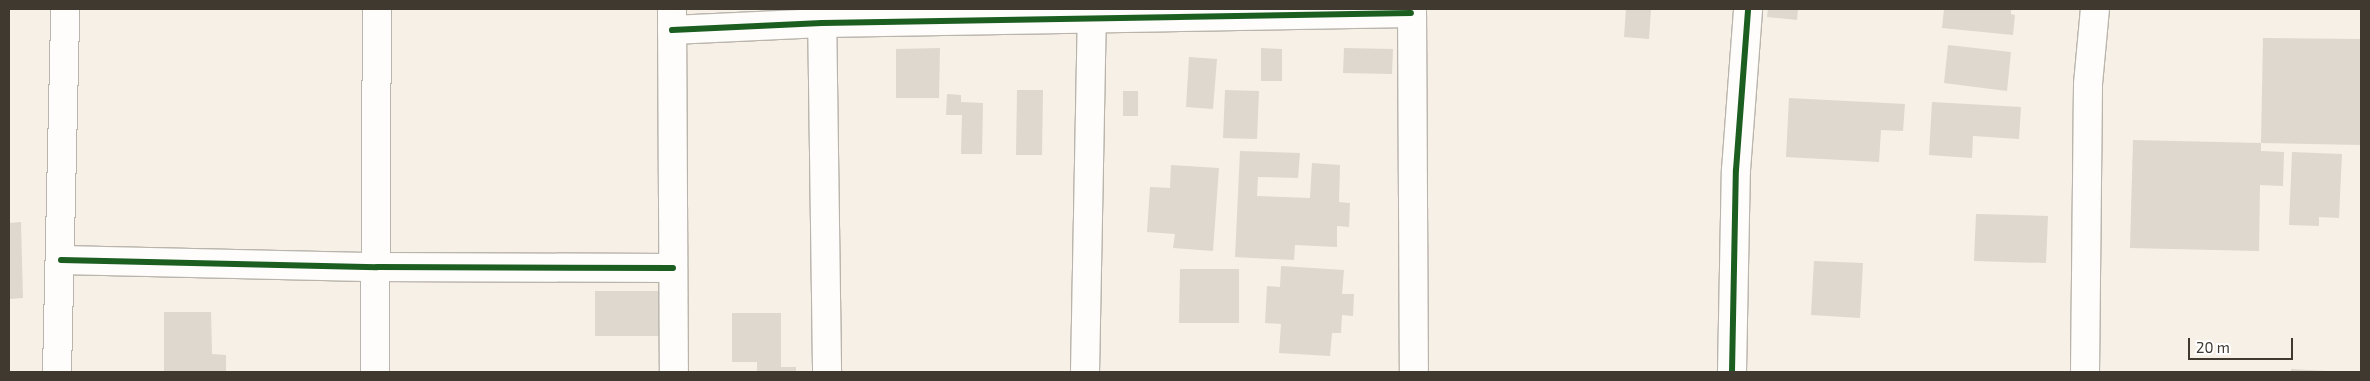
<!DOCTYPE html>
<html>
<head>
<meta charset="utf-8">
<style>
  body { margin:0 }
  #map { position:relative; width:2370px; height:381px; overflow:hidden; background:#f6f0e6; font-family:"Exo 2",sans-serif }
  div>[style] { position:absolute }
  .building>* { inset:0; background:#ded8ce }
  .roads { filter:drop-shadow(1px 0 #bab5ac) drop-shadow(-1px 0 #bab5ac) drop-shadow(0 1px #bab5ac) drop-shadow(0 -1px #bab5ac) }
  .street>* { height:28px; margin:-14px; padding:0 14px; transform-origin:14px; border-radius:14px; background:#fefdfb }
  .cycleway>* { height:6px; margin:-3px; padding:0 3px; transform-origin:3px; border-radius:3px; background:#1b5e20 }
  span { translate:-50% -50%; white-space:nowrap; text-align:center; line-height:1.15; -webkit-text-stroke:5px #fff; paint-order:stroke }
  .frame { position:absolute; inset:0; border:10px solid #3f3930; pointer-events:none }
  .scale { position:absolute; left:2188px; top:338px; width:105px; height:22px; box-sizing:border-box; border:2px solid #3f3930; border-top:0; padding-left:6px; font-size:15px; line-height:18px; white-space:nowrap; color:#3f3930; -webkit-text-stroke:4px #fff; paint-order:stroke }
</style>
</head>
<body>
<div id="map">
  <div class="building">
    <div style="clip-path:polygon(1626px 9px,1651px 9px,1649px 39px,1624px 37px)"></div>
    <div style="clip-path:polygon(1768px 9px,1798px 9px,1797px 20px,1767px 17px)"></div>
    <div style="clip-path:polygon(1944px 9px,2011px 9px,2011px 14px,2015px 15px,2013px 35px,1942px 28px)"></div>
    <div style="clip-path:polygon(2263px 38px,2361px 39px,2361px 145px,2261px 143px)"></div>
    <div style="clip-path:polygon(1948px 45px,2011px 52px,2007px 91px,1944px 83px)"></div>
    <div style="clip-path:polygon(940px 48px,939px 98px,896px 98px,896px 49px)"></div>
    <div style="clip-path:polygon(1261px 48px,1282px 49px,1282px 81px,1261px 81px)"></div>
    <div style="clip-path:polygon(1344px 48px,1393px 49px,1392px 74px,1343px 73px)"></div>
    <div style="clip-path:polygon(1189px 57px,1217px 59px,1213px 109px,1186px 107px)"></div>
    <div style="clip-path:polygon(1017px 90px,1043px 90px,1042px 155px,1016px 155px)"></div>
    <div style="clip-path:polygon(1225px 90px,1259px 91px,1257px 139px,1223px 138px)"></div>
    <div style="clip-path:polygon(1123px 91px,1138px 91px,1138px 116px,1123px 116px)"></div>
    <div style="clip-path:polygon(947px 94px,961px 95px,961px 102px,983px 103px,982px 154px,961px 154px,962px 115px,946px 115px)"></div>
    <div style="clip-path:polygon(1789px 98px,1905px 104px,1903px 131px,1881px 130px,1879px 162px,1786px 157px)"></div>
    <div style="clip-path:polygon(1932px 102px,2021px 107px,2019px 139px,1973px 136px,1972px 158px,1929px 155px)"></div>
    <div style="clip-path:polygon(2133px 140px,2261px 143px,2261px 151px,2284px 152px,2283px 186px,2260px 185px,2259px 251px,2130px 248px)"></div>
    <div style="clip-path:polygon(1240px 151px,1300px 153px,1298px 178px,1258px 177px,1257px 196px,1310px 198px,1312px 163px,1340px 165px,1339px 202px,1350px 203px,1349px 227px,1337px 226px,1337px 247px,1295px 245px,1294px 260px,1235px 257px)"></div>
    <div style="clip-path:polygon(2292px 152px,2342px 154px,2339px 218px,2319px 217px,2319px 226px,2289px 225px)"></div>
    <div style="clip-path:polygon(1171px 165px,1219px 168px,1213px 251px,1173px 248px,1175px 234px,1147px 232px,1150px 187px,1170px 188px)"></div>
    <div style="clip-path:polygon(1976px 214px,2048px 216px,2046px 263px,1974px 261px)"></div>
    <div style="clip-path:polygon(21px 222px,23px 298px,9px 299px,9px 223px)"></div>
    <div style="clip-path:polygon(1814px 261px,1863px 263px,1860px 318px,1811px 315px)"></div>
    <div style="clip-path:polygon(1281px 266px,1344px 270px,1342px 294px,1354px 294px,1353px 316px,1342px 315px,1341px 333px,1332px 333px,1330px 356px,1279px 353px,1281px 324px,1265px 323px,1267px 286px,1280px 287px)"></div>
    <div style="clip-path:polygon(1180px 269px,1239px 269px,1239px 323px,1179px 323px)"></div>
    <div style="clip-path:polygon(595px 291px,661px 291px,661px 336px,595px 336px)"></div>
    <div style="clip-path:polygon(164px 312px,211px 312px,212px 354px,226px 355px,226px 372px,164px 372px)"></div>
    <div style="clip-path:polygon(732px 313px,781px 313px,781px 367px,796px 367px,796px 372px,757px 372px,757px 362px,732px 362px)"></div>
    <div style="clip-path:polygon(2291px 369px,2328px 371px,2328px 372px,2291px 372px)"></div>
  </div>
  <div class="roads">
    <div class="street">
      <div style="left:672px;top:9px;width:363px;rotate:89.7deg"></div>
      <div style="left:822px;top:9px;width:363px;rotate:89.2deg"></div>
      <div style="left:1412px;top:9px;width:363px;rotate:89.7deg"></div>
      <div style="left:672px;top:30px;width:150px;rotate:-2.7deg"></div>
      <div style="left:822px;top:23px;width:589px;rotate:-0.97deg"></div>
      <div style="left:61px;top:260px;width:316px;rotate:1.3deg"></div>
      <div style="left:377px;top:267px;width:296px;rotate:0.2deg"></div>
      <div style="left:57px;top:372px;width:363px;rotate:-88.7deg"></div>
      <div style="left:375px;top:372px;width:363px;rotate:-89.7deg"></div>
      <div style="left:1085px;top:372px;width:352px;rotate:-88.9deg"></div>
      <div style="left:1732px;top:372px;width:202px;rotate:-88.9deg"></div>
      <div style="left:1736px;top:170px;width:161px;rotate:-85.7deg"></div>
      <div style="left:2085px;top:372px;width:288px;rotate:-89.4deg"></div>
      <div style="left:2088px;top:84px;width:75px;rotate:-84.7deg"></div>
    </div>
  </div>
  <div class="cycleway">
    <div style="left:672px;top:30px;width:150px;rotate:-2.7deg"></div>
    <div style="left:822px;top:23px;width:589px;rotate:-0.97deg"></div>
    <div style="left:61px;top:260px;width:316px;rotate:1.3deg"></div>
    <div style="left:377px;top:267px;width:296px;rotate:0.2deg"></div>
    <div style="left:1732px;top:372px;width:202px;rotate:-88.9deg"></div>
    <div style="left:1736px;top:170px;width:161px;rotate:-85.7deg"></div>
  </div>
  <div class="frame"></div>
  <div class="scale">20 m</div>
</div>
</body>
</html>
